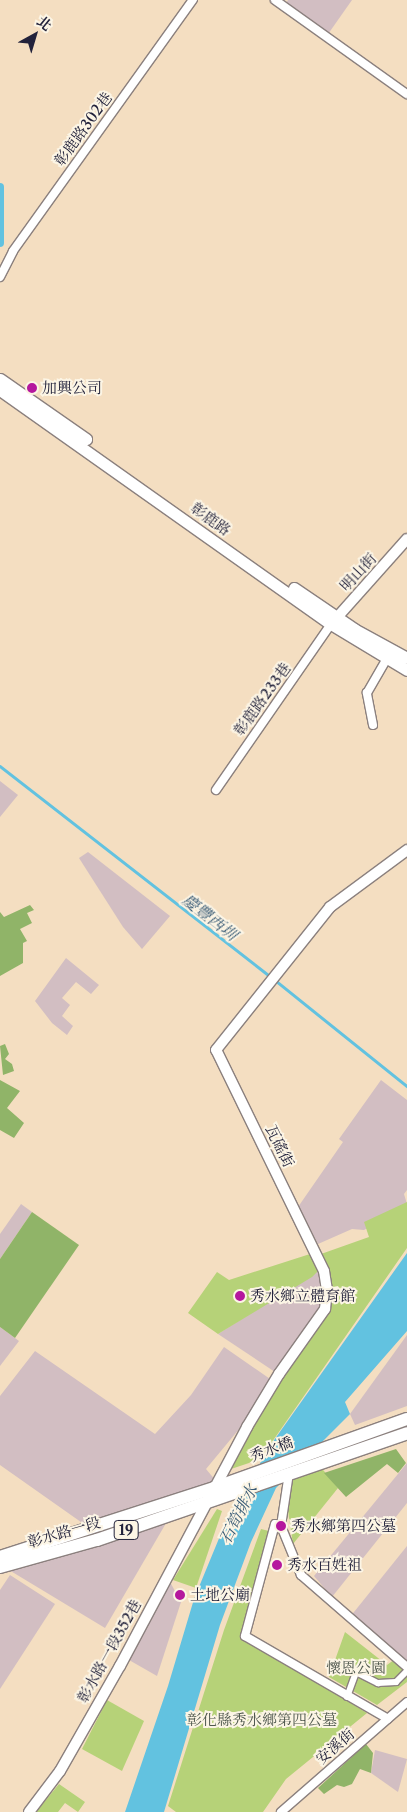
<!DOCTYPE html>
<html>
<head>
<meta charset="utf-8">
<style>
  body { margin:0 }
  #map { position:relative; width:407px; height:1812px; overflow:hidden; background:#f4dec1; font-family:"Libre Caslon Text","Noto Serif TC",serif }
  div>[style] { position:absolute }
  .industrial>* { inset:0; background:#d2bec2 }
  .green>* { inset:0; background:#b6d278 }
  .forest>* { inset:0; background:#90b468 }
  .water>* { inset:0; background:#62c2e0 }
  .stream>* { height:2.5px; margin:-1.25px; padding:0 1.25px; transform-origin:1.25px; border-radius:1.25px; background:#62c2e0 }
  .canal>* { height:8px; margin:-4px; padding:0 4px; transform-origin:4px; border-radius:4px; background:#62c2e0 }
  .roads { filter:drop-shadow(1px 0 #8b807e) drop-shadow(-1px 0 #8b807e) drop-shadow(0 1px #8b807e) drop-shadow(0 -1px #8b807e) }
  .pedestrian>* { height:6px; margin:-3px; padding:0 3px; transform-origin:3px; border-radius:3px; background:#fff }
  .minor>* { height:8px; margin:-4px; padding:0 4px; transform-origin:4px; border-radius:4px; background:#fff }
  .tertiary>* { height:10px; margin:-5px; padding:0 5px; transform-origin:5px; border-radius:5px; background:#fff }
  .secondary>* { height:11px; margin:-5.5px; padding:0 5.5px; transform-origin:5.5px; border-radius:5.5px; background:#fff }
  .primary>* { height:12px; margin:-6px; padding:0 6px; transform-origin:6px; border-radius:6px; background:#fff }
  .dots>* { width:14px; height:14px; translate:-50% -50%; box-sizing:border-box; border:2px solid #fcf5e5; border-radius:50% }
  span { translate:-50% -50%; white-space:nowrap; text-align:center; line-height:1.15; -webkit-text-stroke:4px #fcf5e5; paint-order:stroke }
  .shield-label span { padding:1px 4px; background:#fcf5e5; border:1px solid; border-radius:4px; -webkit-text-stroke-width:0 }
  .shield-label { font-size:14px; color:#22223b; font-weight:700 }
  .street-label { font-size:15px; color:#22223b }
  .poi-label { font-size:15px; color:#22223b }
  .left { translate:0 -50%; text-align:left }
  .park-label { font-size:15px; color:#4e574d }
  .water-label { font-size:16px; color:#385a75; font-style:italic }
  .north { position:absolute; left:10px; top:10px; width:50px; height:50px; -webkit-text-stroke:4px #fcf5e5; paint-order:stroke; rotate:39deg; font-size:14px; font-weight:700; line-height:20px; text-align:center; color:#22223b }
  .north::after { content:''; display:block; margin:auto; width:18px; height:22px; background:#22223b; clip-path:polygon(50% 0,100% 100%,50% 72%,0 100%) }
</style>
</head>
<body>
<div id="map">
  <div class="industrial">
    <div style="clip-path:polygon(288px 0,352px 0,326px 37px,283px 7px)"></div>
    <div style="clip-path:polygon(0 781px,18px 795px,0 817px)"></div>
    <div style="clip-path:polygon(88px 852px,170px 916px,142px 949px,123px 927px,79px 858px)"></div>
    <div style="clip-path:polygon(66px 958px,99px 985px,91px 994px,76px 982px,62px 998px,70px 1005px,62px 1016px,73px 1026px,67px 1035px,52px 1023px,35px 1001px)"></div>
    <div style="clip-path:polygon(381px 1080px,407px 1100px,407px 1190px,404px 1194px,407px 1204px,403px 1209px,364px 1230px,352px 1229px,318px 1244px,298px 1207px,343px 1142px,339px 1139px)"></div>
    <div style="clip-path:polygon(21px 1204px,32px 1212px,0 1259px,0 1234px)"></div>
    <div style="clip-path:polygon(318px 1271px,325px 1302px,278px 1374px,218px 1334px)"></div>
    <div style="clip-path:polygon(0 1327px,19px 1341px,0 1366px)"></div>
    <div style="clip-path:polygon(407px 1335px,407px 1406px,355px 1425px,350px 1414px)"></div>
    <div style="clip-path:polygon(224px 1347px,273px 1381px,240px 1428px,206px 1469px,216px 1481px,88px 1527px,0 1465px,0 1396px,35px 1351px,155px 1434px,191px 1395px)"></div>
    <div style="clip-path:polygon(407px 1463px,407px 1503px,332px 1597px,314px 1576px)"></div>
    <div style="clip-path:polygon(169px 1518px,105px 1628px,9px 1570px)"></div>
    <div style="clip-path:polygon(407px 1546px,407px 1669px,350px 1617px)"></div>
    <div style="clip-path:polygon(10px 1575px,55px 1604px,0 1689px,0 1590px)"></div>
    <div style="clip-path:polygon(170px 1582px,181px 1602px,157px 1676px,129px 1660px)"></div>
    <div style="clip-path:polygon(375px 1750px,407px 1759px,398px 1792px,371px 1773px)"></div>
  </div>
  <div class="green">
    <div style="clip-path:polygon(407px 1202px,407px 1248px,265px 1452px,249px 1463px,219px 1473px,326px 1314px,321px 1254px,369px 1237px,364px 1222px)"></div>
    <div style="clip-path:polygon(310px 1254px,318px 1271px,312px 1277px,218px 1334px,188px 1313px,217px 1272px,229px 1280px)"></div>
    <div style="clip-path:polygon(319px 1465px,338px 1488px,293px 1544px,288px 1511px,292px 1475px)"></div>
    <div style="clip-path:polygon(217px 1509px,222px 1511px,196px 1588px,173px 1580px)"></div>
    <div style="clip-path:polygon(261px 1529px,269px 1531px,242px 1637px,367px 1713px,286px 1779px,263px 1812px,176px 1812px,168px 1806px,224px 1630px)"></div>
    <div style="clip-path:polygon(345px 1632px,387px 1665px,395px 1659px,407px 1670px,407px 1682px,377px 1705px,329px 1677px)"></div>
    <div style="clip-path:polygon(107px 1700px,144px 1721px,122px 1771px,82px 1749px)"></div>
    <div style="clip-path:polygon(59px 1784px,85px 1802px,78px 1812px,65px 1803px,58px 1812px,36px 1812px)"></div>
  </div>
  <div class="forest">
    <div style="clip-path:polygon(30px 905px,34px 910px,27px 913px,32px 923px,20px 929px,27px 941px,23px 943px,23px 963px,0 976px,0 912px,4px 917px)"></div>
    <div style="clip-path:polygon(5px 1044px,9px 1054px,5px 1059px,12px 1064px,14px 1071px,3px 1075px,0 1046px)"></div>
    <div style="clip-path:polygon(0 1080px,20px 1091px,7px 1108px,24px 1123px,14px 1138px,0 1130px)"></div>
    <div style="clip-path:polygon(32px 1212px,79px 1245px,15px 1338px,0 1327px,0 1259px)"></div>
    <div style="clip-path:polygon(396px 1449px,406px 1463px,398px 1473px,387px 1464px,346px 1497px,324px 1473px)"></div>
    <div style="clip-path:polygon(366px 1744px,373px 1753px,371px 1773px,360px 1769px,352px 1784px,344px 1787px,337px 1785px,324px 1794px,318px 1788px)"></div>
  </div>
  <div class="water">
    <div style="clip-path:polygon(407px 1253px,407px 1331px,345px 1402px,350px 1414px,276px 1488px,251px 1542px,220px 1625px,164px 1812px,125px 1812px,168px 1686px,194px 1599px,227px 1519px,272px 1443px)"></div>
  </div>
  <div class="stream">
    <div style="left:0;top:766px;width:343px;rotate:37.9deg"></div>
    <div style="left:275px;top:980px;width:169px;rotate:38.8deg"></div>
  </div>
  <div class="canal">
    <div style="left:0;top:187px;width:56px;rotate:90deg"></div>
  </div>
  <div class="roads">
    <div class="pedestrian">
      <div style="left:347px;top:1697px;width:27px;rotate:-70deg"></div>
      <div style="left:356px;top:1672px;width:25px;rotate:27deg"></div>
      <div style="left:378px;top:1683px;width:18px;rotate:-3deg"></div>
      <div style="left:396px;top:1682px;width:16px;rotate:-45deg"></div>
    </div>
    <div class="minor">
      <div style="left:275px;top:0;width:162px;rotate:35.5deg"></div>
      <div style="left:0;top:277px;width:29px;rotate:-63deg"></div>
      <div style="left:13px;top:251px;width:309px;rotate:-54.4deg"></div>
      <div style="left:373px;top:725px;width:33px;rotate:-101deg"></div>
      <div style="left:367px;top:693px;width:39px;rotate:-60deg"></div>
      <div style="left:216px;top:790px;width:202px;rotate:-55.3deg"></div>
      <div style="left:289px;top:1473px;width:54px;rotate:98.6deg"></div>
      <div style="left:281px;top:1526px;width:53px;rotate:67.8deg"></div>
      <div style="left:301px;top:1575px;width:140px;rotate:41deg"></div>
      <div style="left:281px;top:1526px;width:6px;rotate:-162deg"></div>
      <div style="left:275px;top:1524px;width:116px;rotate:105deg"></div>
      <div style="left:245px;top:1636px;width:165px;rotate:30.1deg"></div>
      <div style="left:281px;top:1812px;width:167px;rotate:-41.1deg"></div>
    </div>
    <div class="tertiary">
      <div style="left:333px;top:622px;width:111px;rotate:-48.3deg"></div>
      <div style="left:29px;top:1812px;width:51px;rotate:-52.9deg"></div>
      <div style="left:60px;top:1771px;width:121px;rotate:-60.3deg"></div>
      <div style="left:120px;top:1666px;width:271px;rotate:-62deg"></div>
      <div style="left:247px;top:1427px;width:62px;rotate:-58.9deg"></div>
      <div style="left:279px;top:1374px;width:80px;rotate:-54.7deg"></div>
      <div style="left:325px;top:1309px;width:19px;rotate:-84deg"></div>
      <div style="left:327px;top:1290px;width:19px;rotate:-99deg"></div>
      <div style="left:324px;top:1271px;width:246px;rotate:-116deg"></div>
      <div style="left:216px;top:1050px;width:183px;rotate:-51.4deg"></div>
      <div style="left:330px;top:907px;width:96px;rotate:-36.5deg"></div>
    </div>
    <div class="secondary">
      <div style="left:0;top:379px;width:105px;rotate:34.9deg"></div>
      <div style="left:0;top:390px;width:405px;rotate:35.3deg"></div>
      <div style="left:331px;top:624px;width:89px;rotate:31.2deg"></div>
      <div style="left:294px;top:588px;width:73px;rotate:34.3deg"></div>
      <div style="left:354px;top:629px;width:60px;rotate:28.7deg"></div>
    </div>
    <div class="primary">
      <div style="left:0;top:1557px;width:225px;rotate:-17.9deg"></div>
      <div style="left:214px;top:1488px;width:205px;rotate:-19.7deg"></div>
      <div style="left:0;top:1567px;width:101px;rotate:-15.6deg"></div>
      <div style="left:97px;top:1540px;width:328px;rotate:-19deg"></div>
    </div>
  </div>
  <div class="dots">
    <div style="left:32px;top:388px;background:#b5179e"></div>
    <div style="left:240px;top:1296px;background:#b5179e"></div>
    <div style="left:281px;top:1526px;background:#b5179e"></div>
    <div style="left:277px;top:1565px;background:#b5179e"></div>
    <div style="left:180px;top:1595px;background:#b5179e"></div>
  </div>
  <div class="shield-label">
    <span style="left:126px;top:1530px">19</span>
  </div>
  <div class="street-label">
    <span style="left:83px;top:129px;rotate:-54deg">彰鹿路302巷</span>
    <span style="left:211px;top:519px;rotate:36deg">彰鹿路</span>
    <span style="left:358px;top:572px;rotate:-47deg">明山街</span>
    <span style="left:262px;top:699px;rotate:-54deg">彰鹿路233巷</span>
    <span style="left:280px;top:1146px;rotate:64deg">瓦磘街</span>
    <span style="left:271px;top:1449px;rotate:-20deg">秀水橋</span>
    <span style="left:64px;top:1532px;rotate:-16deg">彰水路一段</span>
    <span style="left:109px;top:1651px;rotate:-61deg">彰水路一段352巷</span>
    <span style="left:335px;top:1746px;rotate:-41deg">安溪街</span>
  </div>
  <div class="poi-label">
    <span class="left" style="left:42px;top:388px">加興公司</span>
    <span class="left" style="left:250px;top:1296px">秀水鄉立體育館</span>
    <span class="left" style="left:291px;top:1526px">秀水鄉第四公墓</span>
    <span class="left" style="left:287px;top:1565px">秀水百姓祖</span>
    <span class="left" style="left:190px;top:1595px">土地公廟</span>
  </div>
  <div class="park-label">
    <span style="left:356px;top:1668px">懷恩公園</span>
    <span style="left:262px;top:1720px">彰化縣秀水鄉第四公墓</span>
  </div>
  <div class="water-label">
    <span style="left:210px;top:917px;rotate:38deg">慶豐西圳</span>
    <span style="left:238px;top:1514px;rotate:-63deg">石筍排水</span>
  </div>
  <div class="north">北</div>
</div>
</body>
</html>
